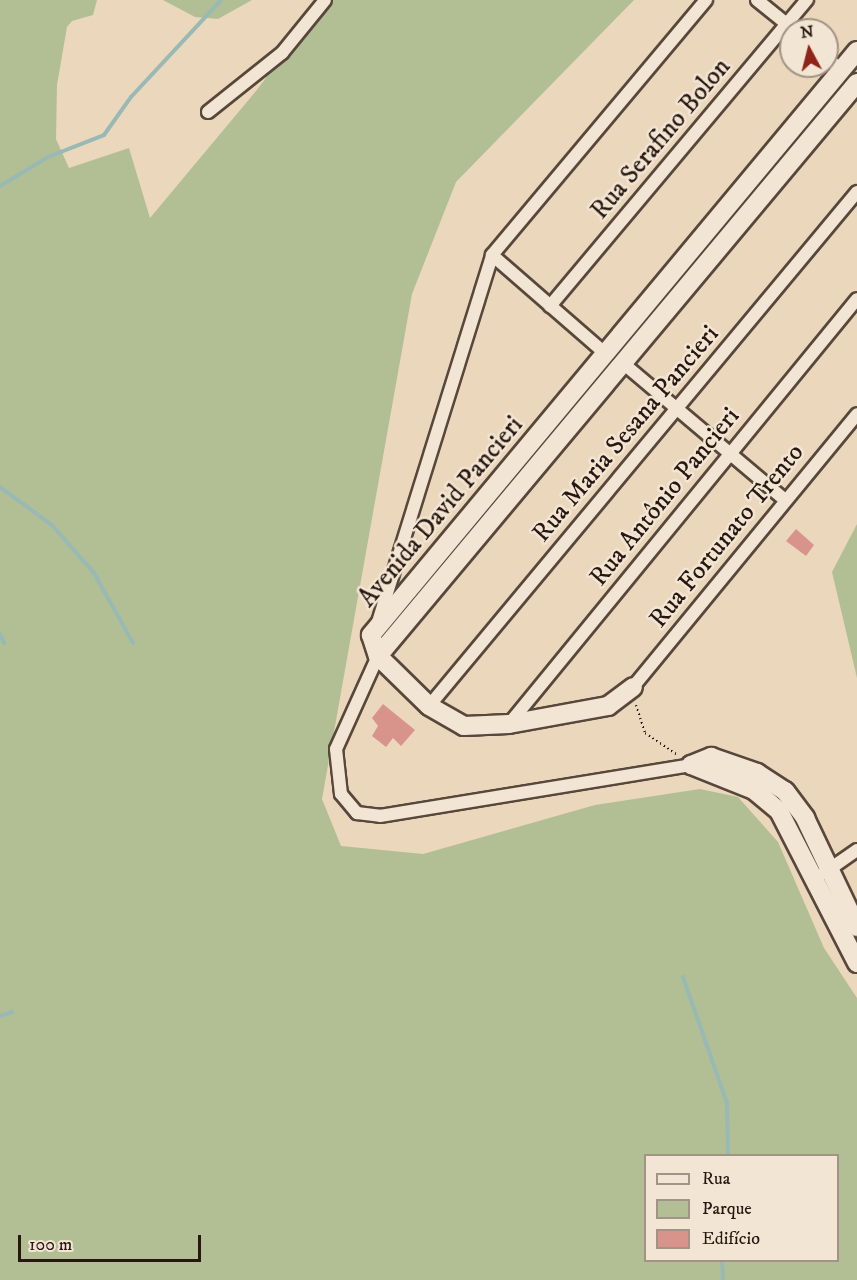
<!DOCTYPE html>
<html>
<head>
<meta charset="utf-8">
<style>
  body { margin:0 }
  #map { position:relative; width:857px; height:1280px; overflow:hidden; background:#ebd7bc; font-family:"IM FELL DW Pica",serif }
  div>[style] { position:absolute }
  .green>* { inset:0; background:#b2bf95 }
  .stream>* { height:4px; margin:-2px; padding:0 2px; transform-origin:2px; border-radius:2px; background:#98b9b4 }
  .building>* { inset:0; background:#d8948a }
  .path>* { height:2px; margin-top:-1px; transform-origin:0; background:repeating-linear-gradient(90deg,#271710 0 1.5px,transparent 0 4.5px) }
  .roads { filter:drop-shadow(2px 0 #58473b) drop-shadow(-2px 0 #58473b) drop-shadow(0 2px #58473b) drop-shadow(0 -2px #58473b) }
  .street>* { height:12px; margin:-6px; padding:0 6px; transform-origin:6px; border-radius:6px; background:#f2e5d3 }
  .secondary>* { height:18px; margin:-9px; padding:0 9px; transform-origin:9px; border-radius:9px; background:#f2e5d3 }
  span { translate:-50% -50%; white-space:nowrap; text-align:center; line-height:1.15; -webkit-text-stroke:5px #f2e5d3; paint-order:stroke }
  .street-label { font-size:26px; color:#271710 }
  .legend { position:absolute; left:644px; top:1154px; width:195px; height:108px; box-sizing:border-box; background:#f2e5d3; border:2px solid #a19385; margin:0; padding:8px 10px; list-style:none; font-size:18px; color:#271710 }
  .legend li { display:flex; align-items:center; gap:12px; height:30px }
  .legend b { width:30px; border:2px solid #a19385 }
  .north { position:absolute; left:779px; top:18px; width:60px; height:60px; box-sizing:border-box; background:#f2e5d3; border:2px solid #a19385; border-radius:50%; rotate:353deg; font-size:16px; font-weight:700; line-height:24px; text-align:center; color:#271710 }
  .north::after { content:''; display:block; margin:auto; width:21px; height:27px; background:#8f2418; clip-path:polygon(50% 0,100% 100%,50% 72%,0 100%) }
  .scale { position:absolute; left:18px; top:1235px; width:183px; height:27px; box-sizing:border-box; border:3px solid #271710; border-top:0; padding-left:8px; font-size:18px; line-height:21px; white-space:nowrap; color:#271710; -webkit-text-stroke:4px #f2e5d3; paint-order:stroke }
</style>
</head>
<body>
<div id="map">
  <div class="green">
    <div style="clip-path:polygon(evenodd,0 0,97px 0,93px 15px,72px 21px,67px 27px,57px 85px,56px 139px,69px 168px,129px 148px,150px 218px,256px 91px,325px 0,634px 0,456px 182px,412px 294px,322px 799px,341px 846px,423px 854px,595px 805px,700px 789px,738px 797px,778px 842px,824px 948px,857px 998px,857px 1280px,0 1280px,0 0,646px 1156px,838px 1156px,838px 1260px,646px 1260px,646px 1156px)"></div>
    <div style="clip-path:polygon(163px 0,252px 0,218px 19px,195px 17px)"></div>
    <div style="clip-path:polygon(857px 524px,857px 678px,832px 572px)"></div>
  </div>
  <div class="stream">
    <div style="left:0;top:186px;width:56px;rotate:-31.1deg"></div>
    <div style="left:48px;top:157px;width:60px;rotate:-21.4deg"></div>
    <div style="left:104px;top:135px;width:47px;rotate:-54.6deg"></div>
    <div style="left:131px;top:97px;width:132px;rotate:-47.1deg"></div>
    <div style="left:0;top:487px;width:64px;rotate:36.2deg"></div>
    <div style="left:52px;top:525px;width:64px;rotate:48.8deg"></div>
    <div style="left:94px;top:573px;width:80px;rotate:60.9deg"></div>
    <div style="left:0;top:634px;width:10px;rotate:66deg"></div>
    <div style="left:683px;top:977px;width:133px;rotate:70.8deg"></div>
    <div style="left:727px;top:1103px;width:53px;rotate:88.9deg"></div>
    <div style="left:0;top:1016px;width:13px;rotate:-18deg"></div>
    <div style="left:722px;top:1260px;width:20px;rotate:87deg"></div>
  </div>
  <div class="building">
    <div style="clip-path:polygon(796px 529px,814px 545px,806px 556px,786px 541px)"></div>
    <div style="clip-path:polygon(383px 704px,415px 730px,401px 746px,393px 738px,386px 747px,372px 736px,378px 726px,372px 718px)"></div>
  </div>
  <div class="path">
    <div style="left:636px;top:705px;width:29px;rotate:72deg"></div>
    <div style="left:645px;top:733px;width:40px;rotate:34deg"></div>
  </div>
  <div class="roads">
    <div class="street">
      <div style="left:757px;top:0;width:48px;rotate:39deg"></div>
      <div style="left:827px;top:58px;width:18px;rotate:41deg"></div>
      <div style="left:208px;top:112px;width:95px;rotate:-38.6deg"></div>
      <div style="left:282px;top:53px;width:68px;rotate:-50.9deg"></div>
      <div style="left:492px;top:255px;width:151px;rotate:41deg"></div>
      <div style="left:550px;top:306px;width:400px;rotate:-50deg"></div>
      <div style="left:624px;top:364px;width:211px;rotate:40.2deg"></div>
      <div style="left:378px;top:622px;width:384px;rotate:-72.7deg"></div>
      <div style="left:492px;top:255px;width:333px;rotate:-50deg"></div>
      <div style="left:378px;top:656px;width:102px;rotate:114.3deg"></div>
      <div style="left:336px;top:749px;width:45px;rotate:83.7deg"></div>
      <div style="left:341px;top:794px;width:25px;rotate:50deg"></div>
      <div style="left:357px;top:813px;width:23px;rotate:7deg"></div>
      <div style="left:380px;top:816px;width:315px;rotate:-9.3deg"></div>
      <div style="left:633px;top:687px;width:353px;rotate:-50.6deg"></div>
      <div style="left:429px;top:706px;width:669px;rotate:-50.22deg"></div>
      <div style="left:509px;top:724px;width:549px;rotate:-50.69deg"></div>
      <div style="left:824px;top:873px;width:40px;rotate:-34.9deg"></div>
    </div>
    <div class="secondary">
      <div style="left:857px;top:51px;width:760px;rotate:129.77deg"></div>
      <div style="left:371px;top:635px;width:22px;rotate:72deg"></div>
      <div style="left:378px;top:656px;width:747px;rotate:-50.11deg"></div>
      <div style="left:378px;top:656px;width:71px;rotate:44.4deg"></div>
      <div style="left:429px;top:706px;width:40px;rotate:29.7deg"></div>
      <div style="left:464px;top:726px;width:45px;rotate:-2.5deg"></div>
      <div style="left:509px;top:724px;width:101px;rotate:-10.3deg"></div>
      <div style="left:608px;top:706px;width:31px;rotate:-37deg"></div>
      <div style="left:691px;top:765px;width:68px;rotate:21.6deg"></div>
      <div style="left:754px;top:790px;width:33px;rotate:40deg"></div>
      <div style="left:779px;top:811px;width:171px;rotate:62.8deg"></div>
      <div style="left:691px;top:765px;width:22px;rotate:-22deg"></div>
      <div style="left:711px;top:757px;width:49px;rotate:19.2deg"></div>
      <div style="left:757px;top:773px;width:33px;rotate:33deg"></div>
      <div style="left:785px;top:791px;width:34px;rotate:53deg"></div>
      <div style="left:805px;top:818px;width:121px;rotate:64.5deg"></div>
    </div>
  </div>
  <div class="street-label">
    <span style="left:661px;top:139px;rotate:-50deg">Rua Serafino Bolon</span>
    <span style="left:626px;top:434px;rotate:-50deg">Rua Maria Sesana Pancieri</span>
    <span style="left:665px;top:497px;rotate:-51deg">Rua Antônio Pancieri</span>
    <span style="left:441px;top:512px;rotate:-50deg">Avenida David Pancieri</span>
    <span style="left:727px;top:536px;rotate:-51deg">Rua Fortunato Trento</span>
  </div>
  <ul class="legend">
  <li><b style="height:8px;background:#f2e5d3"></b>Rua</li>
  <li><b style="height:16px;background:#b2bf95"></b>Parque</li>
  <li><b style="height:16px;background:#d8948a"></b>Edifício</li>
  </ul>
  <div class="north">N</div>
  <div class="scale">100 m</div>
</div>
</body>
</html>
